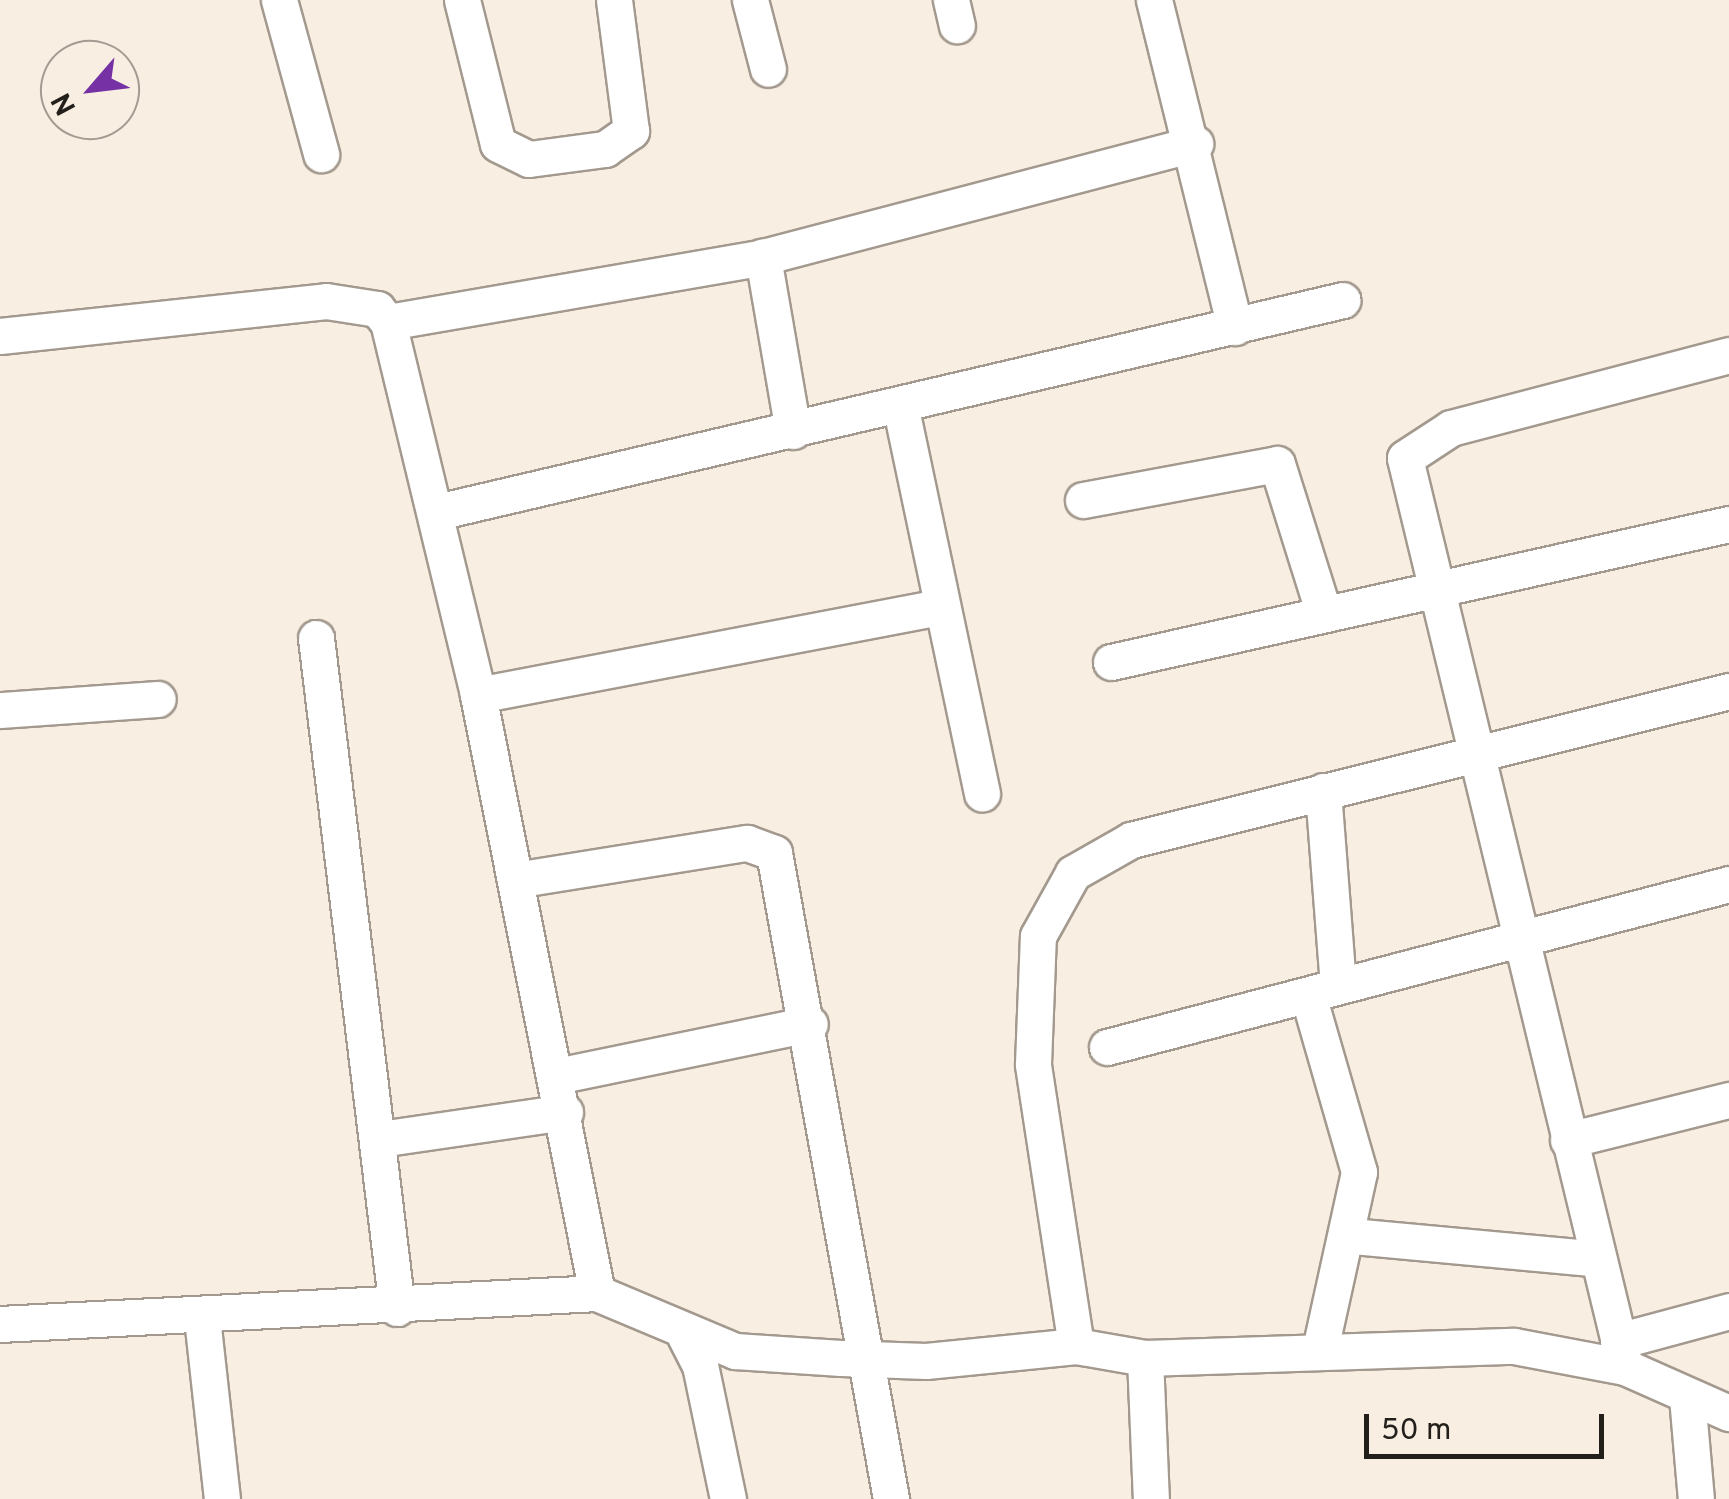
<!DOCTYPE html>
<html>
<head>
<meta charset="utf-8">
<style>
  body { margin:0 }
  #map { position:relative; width:1729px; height:1499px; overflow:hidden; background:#f8eee2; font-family:Overpass,sans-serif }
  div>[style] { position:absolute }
  .roads { filter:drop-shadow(2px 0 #a3998e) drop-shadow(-2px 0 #a3998e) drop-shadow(0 2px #a3998e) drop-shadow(0 -2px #a3998e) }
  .minor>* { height:35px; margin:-17.5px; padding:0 17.5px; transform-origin:17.5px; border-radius:17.5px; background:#fff }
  span { translate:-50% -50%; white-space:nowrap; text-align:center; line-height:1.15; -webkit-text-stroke:9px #f8eee2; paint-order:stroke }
  .north { position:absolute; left:40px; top:40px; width:100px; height:100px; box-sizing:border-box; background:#f8eee2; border:2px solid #a39b92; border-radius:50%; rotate:242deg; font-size:28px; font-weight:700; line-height:40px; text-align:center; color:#231f1b }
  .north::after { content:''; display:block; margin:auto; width:35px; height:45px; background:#7631a5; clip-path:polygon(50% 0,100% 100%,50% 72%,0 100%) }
  .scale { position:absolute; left:1364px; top:1414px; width:240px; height:45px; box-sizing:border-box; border:5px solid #231f1b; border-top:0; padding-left:12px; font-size:30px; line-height:35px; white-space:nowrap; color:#231f1b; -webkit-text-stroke:8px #f8eee2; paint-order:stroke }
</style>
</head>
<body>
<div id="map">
  <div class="roads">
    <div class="minor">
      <div style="left:279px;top:0;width:160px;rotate:74.7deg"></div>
      <div style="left:462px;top:0;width:148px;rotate:76deg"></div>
      <div style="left:498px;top:144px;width:34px;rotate:26deg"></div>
      <div style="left:529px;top:159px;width:77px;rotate:-7.5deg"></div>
      <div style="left:605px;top:149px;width:32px;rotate:-35deg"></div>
      <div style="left:631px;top:131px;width:132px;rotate:-97.4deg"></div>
      <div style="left:750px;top:0;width:71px;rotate:75.4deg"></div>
      <div style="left:951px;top:0;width:26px;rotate:77deg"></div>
      <div style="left:1154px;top:0;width:337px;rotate:76.1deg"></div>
      <div style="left:388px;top:322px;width:381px;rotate:-9.8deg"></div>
      <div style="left:0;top:336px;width:328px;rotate:-6.1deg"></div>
      <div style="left:326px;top:301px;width:52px;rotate:8.9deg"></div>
      <div style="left:377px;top:309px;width:17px;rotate:50deg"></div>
      <div style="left:388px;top:322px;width:384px;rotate:76.4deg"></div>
      <div style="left:901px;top:409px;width:393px;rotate:78.1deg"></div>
      <div style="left:793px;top:431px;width:177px;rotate:-99.8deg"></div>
      <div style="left:763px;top:257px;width:447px;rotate:-14.7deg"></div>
      <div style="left:1083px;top:500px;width:197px;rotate:-10.5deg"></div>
      <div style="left:1277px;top:464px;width:157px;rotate:72.6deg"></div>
      <div style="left:437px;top:512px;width:930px;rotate:-13.17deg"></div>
      <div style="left:316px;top:638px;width:675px;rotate:83.11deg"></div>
      <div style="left:1111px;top:662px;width:633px;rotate:-12.59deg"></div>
      <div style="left:0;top:710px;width:158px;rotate:-4deg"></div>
      <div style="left:1323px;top:791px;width:196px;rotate:85.6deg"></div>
      <div style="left:515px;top:880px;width:235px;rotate:-9.1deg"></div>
      <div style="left:747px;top:843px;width:29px;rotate:20deg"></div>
      <div style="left:774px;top:853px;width:657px;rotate:79.73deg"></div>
      <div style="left:1308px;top:995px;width:184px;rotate:73.9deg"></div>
      <div style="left:1359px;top:1172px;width:182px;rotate:102.4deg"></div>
      <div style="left:1107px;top:1047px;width:643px;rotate:-14.68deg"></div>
      <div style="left:556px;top:1076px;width:259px;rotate:-11.6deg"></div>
      <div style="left:380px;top:1139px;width:187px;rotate:-8.3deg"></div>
      <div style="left:1568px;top:1140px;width:166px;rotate:-14deg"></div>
      <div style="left:1352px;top:1236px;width:247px;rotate:5.3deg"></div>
      <div style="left:597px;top:1293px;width:610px;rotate:-101.25deg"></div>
      <div style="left:478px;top:695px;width:471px;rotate:-10.8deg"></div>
      <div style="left:202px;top:1318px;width:182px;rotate:83.7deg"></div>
      <div style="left:0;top:1324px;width:598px;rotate:-2.97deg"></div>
      <div style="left:597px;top:1293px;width:150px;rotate:22.8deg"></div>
      <div style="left:735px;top:1351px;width:106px;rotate:3.8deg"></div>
      <div style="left:841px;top:1358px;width:85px;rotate:2deg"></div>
      <div style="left:926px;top:1361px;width:151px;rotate:-5.7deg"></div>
      <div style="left:1076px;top:1346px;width:70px;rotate:9.9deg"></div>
      <div style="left:1145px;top:1358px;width:369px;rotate:-1.9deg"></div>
      <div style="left:1514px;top:1346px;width:113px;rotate:10.7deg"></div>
      <div style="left:1625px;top:1367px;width:114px;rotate:23.9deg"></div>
      <div style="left:685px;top:1336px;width:33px;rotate:63deg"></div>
      <div style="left:700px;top:1365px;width:137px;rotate:78.2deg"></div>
      <div style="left:1618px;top:1341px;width:115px;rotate:-15.1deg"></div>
      <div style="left:1076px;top:1346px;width:285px;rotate:-98.7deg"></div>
      <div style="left:1033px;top:1064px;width:128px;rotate:-87.8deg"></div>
      <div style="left:1038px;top:936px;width:72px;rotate:-60.9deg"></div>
      <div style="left:1073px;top:873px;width:67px;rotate:-29.6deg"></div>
      <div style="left:1131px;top:840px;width:616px;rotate:-13.99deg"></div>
      <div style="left:1145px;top:1358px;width:141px;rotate:87.6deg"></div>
      <div style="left:1625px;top:1367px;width:935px;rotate:-103.61deg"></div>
      <div style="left:1405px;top:458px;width:55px;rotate:-33.1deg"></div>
      <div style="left:1451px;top:428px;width:287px;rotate:-14.7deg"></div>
      <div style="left:1687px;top:1397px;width:102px;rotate:85deg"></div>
    </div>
  </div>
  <div class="north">N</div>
  <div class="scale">50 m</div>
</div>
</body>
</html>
